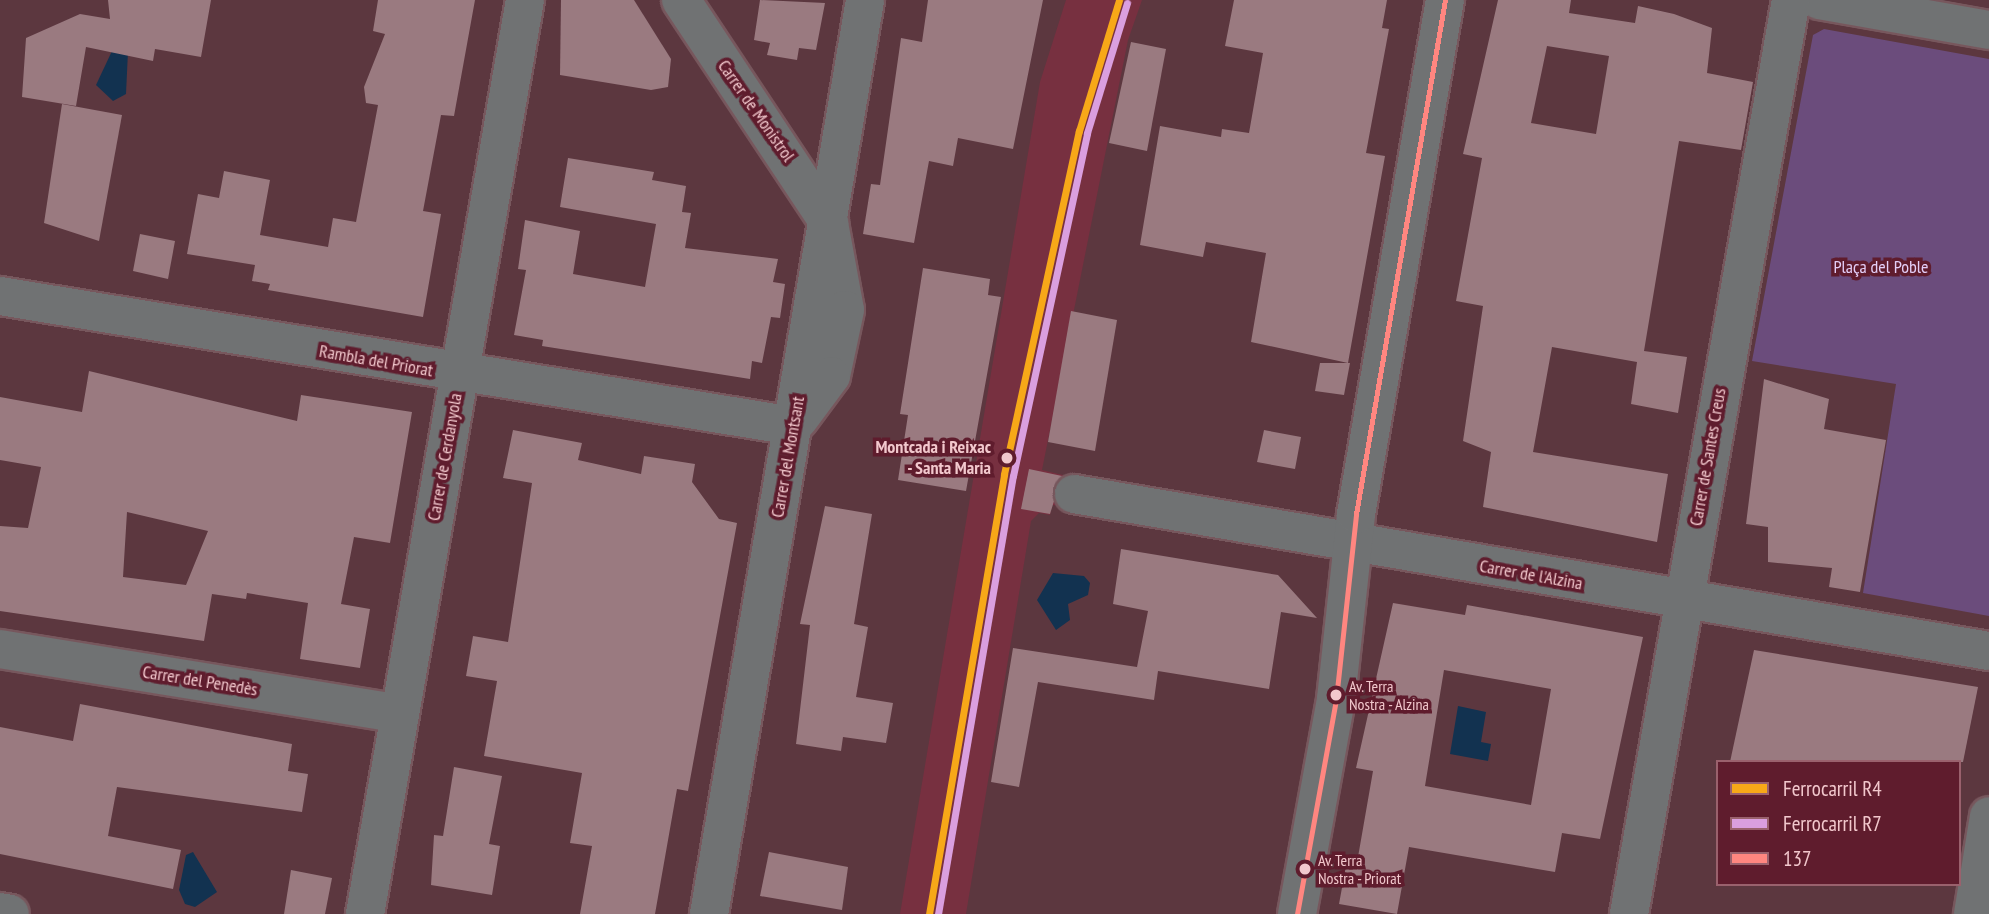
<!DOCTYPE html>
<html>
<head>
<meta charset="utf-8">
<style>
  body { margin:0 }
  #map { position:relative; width:1989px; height:914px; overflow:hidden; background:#5c373f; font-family:"PT Sans Narrow",sans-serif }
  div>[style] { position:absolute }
  .built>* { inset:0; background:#773040 }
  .green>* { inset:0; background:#6b4c7c }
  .water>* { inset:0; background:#123250 }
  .building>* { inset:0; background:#9a7a80 }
  .roads { filter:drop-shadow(2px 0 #77575d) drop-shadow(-2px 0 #77575d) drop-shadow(0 2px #77575d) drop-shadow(0 -2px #77575d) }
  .minor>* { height:38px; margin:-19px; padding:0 19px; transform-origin:19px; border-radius:19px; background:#707273 }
  .bus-1>* { height:5px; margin:-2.5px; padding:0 2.5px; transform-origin:2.5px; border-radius:2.5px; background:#ff8680 }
  .rail-1>* { height:7px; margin:-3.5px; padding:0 3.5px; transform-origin:3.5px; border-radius:3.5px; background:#f7a818 }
  .rail-2>* { height:7px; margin:-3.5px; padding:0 3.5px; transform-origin:3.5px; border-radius:3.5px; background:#da9fdf }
  .dots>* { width:19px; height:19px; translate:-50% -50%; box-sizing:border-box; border:4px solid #5f1c2d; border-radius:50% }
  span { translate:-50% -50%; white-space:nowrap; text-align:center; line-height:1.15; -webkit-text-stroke:7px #5f1c2d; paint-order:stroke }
  .bus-label { font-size:16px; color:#f2c8cd }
  .left { translate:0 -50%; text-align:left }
  .street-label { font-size:18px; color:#f2c8cd }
  .park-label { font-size:18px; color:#e4cff8 }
  .stop-label { font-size:18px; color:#f2c8cd; font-weight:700 }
  .right { translate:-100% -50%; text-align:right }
  .legend { position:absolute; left:1716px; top:760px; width:245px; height:126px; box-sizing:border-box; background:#5f1c2d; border:2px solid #9a616d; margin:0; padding:9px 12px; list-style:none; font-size:21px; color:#f2c8cd }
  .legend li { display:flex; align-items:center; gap:14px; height:35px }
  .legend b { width:35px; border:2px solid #9a616d }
</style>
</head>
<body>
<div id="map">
  <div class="built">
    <div style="clip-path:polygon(1066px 0,1142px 0,1128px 40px,1042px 470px,1067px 476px,1061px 506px,1052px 505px,1050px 515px,1039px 513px,1031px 521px,966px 914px,900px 914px,1040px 82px)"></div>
  </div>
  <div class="green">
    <div style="clip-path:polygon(1824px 29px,1989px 59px,1989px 616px,1863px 593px,1896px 384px,1752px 361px,1813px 35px)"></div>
  </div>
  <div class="water">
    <div style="clip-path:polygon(112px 51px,128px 51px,126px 94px,113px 101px,96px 85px)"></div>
    <div style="clip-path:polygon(1053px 573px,1084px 576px,1090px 583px,1088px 595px,1068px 604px,1070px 620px,1056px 630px,1037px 600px)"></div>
    <div style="clip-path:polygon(1458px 706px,1486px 712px,1481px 742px,1491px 744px,1488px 761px,1450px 754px)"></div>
    <div style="clip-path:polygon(193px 852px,217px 892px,195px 907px,185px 904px,179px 890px,186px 855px)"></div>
  </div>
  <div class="building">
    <div style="clip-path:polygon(108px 0,211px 0,201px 57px,155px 49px,153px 61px,86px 47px,76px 106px,22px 97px,26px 38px,80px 14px,110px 19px)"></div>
    <div style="clip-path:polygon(378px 0,475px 0,454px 116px,441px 115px,423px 211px,441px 214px,423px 317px,268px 290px,270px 284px,252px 281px,255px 265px,187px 254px,198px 194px,219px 198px,224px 171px,270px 180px,260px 235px,328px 247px,333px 218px,356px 222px,378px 105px,366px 103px,364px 87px,385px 34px,373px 31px)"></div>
    <div style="clip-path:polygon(561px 0,634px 0,671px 59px,668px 87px,651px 90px,560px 75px)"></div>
    <div style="clip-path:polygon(760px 0,825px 3px,816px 50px,799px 48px,797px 60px,767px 55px,770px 43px,754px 40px)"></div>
    <div style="clip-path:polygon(928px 0,1043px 0,1013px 149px,958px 138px,953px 166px,929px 161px,914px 243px,863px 234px,871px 184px,880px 185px,901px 38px,922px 42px)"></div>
    <div style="clip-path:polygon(1234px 0,1387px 0,1382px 28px,1389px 29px,1366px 153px,1385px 156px,1348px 363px,1251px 342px,1266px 253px,1206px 242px,1203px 257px,1140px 245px,1160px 126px,1221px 137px,1222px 129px,1249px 133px,1263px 53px,1225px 46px)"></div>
    <div style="clip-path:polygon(evenodd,1498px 0,1571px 0,1569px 13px,1635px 23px,1638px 6px,1674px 14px,1712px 28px,1707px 73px,1753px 82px,1741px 150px,1679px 141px,1644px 351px,1687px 357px,1678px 413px,1631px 404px,1637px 362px,1552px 347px,1533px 452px,1668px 474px,1657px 542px,1483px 507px,1491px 452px,1463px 441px,1483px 306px,1456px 301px,1482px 158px,1463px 154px,1498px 0,1547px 46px,1609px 56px,1596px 134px,1531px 123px,1547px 46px)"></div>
    <div style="clip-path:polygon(1131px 42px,1166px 49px,1147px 151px,1109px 143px)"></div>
    <div style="clip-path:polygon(62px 104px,122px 115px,99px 241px,44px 223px)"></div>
    <div style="clip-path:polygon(568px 158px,654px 172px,652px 180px,686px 186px,682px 212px,691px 213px,685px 248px,778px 259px,773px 282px,785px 284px,780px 318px,771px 317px,762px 363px,752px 361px,750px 379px,542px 346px,543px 340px,514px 335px,526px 270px,518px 269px,525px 220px,580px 231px,573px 274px,645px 287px,656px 224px,560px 207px)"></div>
    <div style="clip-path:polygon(140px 234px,175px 241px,168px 279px,133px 271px)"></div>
    <div style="clip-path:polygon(923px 268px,990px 279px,988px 295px,1001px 297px,966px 491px,898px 480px,908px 415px,900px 414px)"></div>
    <div style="clip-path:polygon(1071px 311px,1117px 320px,1095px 451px,1048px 442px)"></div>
    <div style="clip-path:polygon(1320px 363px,1350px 363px,1344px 395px,1315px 391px)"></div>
    <div style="clip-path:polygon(evenodd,89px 371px,297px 421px,301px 395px,412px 412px,390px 543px,354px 537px,341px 604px,370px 609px,360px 668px,300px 659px,308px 603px,247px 593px,246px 599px,212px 594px,204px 641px,0 611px,0 526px,28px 528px,41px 467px,0 460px,0 397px,82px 412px,89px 371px,127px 512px,208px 531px,186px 585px,123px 577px,127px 512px)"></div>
    <div style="clip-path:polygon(1764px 379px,1829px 399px,1824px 429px,1886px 440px,1860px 592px,1829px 587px,1832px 568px,1768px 562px,1768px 527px,1746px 524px)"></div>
    <div style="clip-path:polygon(513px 430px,582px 443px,578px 460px,641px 474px,644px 456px,695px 464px,692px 482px,719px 519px,737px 523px,688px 791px,677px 789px,655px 914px,580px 914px,592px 846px,570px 843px,582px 773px,484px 756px,497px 681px,466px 676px,473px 636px,508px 642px,532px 483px,503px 478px)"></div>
    <div style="clip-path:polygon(1264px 430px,1301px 437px,1295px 469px,1257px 462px)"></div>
    <div style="clip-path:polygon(1029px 469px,1062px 476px,1050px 514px,1021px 509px)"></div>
    <div style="clip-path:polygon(825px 506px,872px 514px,854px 624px,868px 627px,856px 697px,893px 703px,886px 743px,843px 737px,841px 751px,796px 744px,810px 625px,800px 624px)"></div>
    <div style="clip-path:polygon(1121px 549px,1278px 575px,1317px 618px,1281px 612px,1269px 689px,1158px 671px,1154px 700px,1038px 682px,1019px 787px,991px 782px,1013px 648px,1137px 667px,1148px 611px,1113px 604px)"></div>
    <div style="clip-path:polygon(evenodd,1393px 603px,1465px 615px,1467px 605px,1643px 637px,1600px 839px,1562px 833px,1555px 872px,1409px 847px,1397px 914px,1339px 904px,1348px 855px,1358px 857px,1373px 771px,1356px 768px,1393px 603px,1444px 670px,1551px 689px,1531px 805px,1425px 786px,1444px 670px)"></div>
    <div style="clip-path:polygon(1754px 650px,1978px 687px,1963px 762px,1730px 762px)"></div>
    <div style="clip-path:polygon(80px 704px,292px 744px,288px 771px,308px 774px,302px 812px,117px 787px,108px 836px,181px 850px,173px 889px,0 854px,0 727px,73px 741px)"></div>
    <div style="clip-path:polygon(454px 767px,502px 776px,489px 844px,500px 846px,492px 895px,431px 885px,434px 835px,443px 836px)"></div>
    <div style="clip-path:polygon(769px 852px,848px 867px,842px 910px,760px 896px)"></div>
    <div style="clip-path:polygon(291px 870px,332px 878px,325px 914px,284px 914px)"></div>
  </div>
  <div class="roads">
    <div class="minor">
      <div style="left:681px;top:0;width:268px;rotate:56.4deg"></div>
      <div style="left:829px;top:223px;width:88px;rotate:79.6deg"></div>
      <div style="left:845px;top:310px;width:67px;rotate:102deg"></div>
      <div style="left:831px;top:376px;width:54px;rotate:126.7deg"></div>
      <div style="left:1819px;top:0;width:173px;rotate:10deg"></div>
      <div style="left:0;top:296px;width:804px;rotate:9.31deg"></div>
      <div style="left:1074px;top:494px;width:928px;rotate:9.74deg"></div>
      <div style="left:0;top:649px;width:405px;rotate:9.2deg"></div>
      <div style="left:0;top:912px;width:10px;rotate:11deg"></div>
      <div style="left:365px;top:914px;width:928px;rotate:-80.07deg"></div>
      <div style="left:709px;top:914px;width:927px;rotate:-80.31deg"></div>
      <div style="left:1297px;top:914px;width:219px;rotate:-79.7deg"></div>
      <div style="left:1336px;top:699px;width:186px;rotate:-83.8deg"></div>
      <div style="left:1356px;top:514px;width:522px;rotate:-80.18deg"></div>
      <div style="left:1629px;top:914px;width:928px;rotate:-79.95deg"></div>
      <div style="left:1973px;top:914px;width:99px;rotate:-80.7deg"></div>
    </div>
  </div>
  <div class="bus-1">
    <div style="left:1297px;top:914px;width:219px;rotate:-79.7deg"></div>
    <div style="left:1336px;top:699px;width:186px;rotate:-83.8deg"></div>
    <div style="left:1356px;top:514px;width:522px;rotate:-80.18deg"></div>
  </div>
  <div class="rail-1">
    <div style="left:929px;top:914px;width:446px;rotate:-80.3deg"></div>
    <div style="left:1004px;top:474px;width:351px;rotate:-77.7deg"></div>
    <div style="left:1079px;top:131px;width:137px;rotate:-73deg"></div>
  </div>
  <div class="rail-2">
    <div style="left:938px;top:914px;width:444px;rotate:-80.3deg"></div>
    <div style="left:1013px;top:476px;width:351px;rotate:-77.8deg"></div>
    <div style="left:1087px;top:133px;width:136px;rotate:-72.9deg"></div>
  </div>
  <div class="dots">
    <div style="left:1007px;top:458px;background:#f2c8cd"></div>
    <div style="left:1336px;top:695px;background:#f2c8cd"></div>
    <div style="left:1305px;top:869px;background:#f2c8cd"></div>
  </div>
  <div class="bus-label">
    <span class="left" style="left:1349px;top:695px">Av. Terra<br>Nostra - Alzina</span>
    <span class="left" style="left:1318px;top:869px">Av. Terra<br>Nostra - Priorat</span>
  </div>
  <div class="street-label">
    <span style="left:756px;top:111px;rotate:55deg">Carrer de Monistrol</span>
    <span style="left:376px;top:361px;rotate:10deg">Rambla del Priorat</span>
    <span style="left:445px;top:457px;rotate:-80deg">Carrer de Cerdanyola</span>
    <span style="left:788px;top:457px;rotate:-80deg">Carrer del Montsant</span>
    <span style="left:1708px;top:457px;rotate:-80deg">Carrer de Santes Creus</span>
    <span style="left:1531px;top:575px;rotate:10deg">Carrer de l'Alzina</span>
    <span style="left:200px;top:681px;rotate:9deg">Carrer del Penedès</span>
  </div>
  <div class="park-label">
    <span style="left:1881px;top:267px">Plaça del Poble</span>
  </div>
  <div class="stop-label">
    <span class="right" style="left:991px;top:458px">Montcada i Reixac<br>- Santa Maria</span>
  </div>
  <ul class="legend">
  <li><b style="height:9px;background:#f7a818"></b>Ferrocarril R4</li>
  <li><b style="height:9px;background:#da9fdf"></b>Ferrocarril R7</li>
  <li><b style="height:9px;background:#ff8680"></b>137</li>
  </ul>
</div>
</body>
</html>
